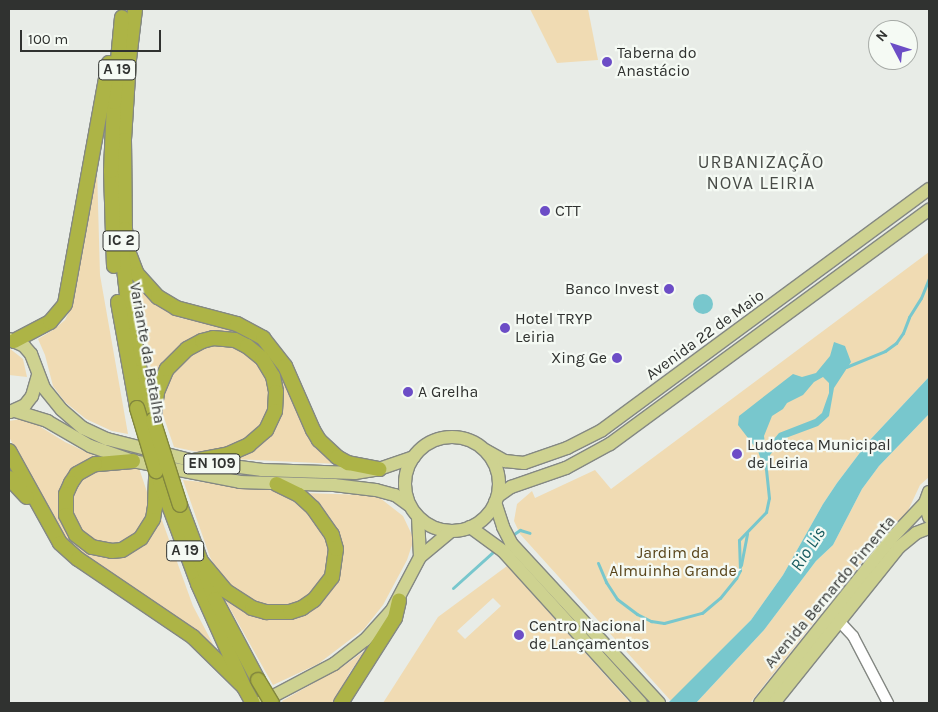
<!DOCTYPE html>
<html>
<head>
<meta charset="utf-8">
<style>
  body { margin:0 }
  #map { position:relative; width:938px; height:712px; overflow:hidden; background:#e8ece7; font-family:Karla,sans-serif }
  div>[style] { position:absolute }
  .green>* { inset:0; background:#f0dbb3 }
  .water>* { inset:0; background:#78c7cd }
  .round { border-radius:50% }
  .stream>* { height:3px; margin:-1.5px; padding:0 1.5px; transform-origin:1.5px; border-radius:1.5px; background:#78c7cd }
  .roads { filter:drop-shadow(1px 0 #848883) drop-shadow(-1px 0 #848883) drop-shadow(0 1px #848883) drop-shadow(0 -1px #848883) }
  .minor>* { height:10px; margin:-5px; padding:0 5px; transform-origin:5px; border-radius:5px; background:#fff }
  .major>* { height:12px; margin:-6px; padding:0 6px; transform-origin:6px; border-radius:6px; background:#ced290 }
  .major>.ring { margin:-6px; padding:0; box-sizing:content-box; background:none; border:12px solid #ced290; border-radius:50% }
  .highway>* { height:14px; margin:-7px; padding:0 7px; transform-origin:7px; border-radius:7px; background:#adb446 }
  .bridges { filter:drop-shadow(1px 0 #81863e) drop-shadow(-1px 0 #81863e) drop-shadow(0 1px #81863e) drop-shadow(0 -1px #81863e) }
  .highway-bridge>* { height:14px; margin:-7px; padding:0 7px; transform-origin:7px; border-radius:7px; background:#adb446 }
  .dots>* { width:14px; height:14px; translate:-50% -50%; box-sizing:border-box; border:2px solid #f5faf4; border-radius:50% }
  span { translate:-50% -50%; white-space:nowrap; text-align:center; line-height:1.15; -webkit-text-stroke:4.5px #f5faf4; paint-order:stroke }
  .shield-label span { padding:1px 4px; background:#f5faf4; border:1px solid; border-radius:4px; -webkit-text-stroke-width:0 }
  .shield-label { font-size:15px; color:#303230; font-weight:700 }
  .poi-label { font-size:16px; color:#303230 }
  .left { translate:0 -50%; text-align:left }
  .right { translate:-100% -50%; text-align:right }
  .street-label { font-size:16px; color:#303230 }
  .park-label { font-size:16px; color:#59451b }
  .neighbourhood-label { font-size:18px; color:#484b47; letter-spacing:1px }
  .water-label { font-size:18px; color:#195c60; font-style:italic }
  .frame { position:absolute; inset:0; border:10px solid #303230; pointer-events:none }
  .north { position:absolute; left:868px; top:20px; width:50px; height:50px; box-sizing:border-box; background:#f5faf4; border:1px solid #a6aaa6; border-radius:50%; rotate:310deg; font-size:14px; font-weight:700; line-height:20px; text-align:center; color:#303230 }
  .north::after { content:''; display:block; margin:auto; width:18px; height:22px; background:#6c4dc6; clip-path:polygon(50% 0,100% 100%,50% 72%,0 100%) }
  .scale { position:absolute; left:20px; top:30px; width:141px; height:22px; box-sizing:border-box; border:2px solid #303230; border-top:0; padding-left:6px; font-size:15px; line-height:18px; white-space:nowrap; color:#303230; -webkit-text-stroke:4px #f5faf4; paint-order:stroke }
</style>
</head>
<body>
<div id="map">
  <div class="green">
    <div style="clip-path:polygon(530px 9px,588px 9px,598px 60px,557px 63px)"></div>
    <div style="clip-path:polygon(97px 168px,100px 275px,128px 434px,112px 431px,86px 419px,65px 402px,53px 386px,45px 355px,38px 339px,53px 330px,65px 320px,71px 308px)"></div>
    <div style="clip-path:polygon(929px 252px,929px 377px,868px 442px,837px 483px,823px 504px,783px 575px,751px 620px,671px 701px,520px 534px,514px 521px,517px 504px,532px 491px,535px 498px,595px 470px,611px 489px)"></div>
    <div style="clip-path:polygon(135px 284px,162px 309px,180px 318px,229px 327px,261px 343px,273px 356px,288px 386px,305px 429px,312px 441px,339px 464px,232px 459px,264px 440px,276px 369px,213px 334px,154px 385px)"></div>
    <div style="clip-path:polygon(210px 344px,238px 347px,259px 363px,267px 375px,272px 392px,271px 408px,264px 423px,238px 446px,217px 452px,198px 452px,174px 447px,163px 415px,162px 395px,169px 379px,186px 356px)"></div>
    <div style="clip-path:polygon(9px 348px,23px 359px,27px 377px,9px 375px)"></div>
    <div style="clip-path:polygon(929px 414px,929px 477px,920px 485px,906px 515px,861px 563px,750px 703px,696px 703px,764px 630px,816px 561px,833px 545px,862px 489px,879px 466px)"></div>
    <div style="clip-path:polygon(21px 419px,31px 421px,65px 442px,97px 457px,83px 463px,74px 470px,65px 527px,118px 555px,159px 512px,193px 606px,215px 648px,69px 543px,58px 528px,9px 437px,9px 421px)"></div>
    <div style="clip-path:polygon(126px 466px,139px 468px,148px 495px,146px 518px,140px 529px,129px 538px,115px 543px,100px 542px,90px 538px,79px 528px,74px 519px,71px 506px,74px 492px,88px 473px,102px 468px)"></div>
    <div style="clip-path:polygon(183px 480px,265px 489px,281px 493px,303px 508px,313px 516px,327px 540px,329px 557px,327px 568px,320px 582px,309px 595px,298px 602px,286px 605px,264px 604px,234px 592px,222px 579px,210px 557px)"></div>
    <div style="clip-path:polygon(302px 493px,367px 495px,380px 498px,403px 516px,412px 535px,412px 545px,407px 560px,383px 605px,364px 629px,318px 664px,273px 685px,224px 598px,238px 606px,274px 618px,336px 581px,341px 565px,342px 549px,338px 533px,332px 520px,322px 509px)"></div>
    <div style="clip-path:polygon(evenodd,507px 566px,630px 703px,383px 703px,438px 617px,507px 566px,493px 598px,501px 606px,465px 639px,457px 631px,493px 598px)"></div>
    <div style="clip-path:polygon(367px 649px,350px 672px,334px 703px,283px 703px,282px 701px,345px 665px)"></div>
  </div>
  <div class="water">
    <div class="round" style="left:693px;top:294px;width:20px;height:20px"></div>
    <div style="clip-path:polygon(evenodd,834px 342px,845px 346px,851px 362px,834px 388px,829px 416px,818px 426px,783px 439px,770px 455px,770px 462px,762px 463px,758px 451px,738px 425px,739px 416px,793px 374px,802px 377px,816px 373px,830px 356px,834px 342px,823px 377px,829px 383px,829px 393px,822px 413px,815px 419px,779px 433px,769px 445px,765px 444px,764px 436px,772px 416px,783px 409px,787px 403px,803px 395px,814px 382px,823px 377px)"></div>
    <div style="clip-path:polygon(929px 377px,929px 414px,879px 466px,862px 489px,833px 545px,816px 561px,764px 630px,696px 703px,668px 703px,751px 620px,783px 575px,823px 504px,837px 483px,868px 442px)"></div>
  </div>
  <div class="stream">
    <div style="left:846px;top:367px;width:42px;rotate:-22.3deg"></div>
    <div style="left:885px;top:351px;width:14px;rotate:-36deg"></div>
    <div style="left:896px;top:343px;width:12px;rotate:-55deg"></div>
    <div style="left:903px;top:333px;width:17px;rotate:-69deg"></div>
    <div style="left:909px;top:317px;width:22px;rotate:-58deg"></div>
    <div style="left:921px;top:298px;width:22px;rotate:-68deg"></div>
    <div style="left:511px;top:536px;width:11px;rotate:-34deg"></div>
    <div style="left:520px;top:530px;width:10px;rotate:17deg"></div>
    <div style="left:598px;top:563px;width:21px;rotate:67deg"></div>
    <div style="left:606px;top:582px;width:20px;rotate:57deg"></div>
    <div style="left:617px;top:599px;width:25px;rotate:37deg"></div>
    <div style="left:637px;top:614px;width:16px;rotate:27deg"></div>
    <div style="left:651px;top:621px;width:13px;rotate:9deg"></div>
    <div style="left:664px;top:623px;width:39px;rotate:-15deg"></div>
    <div style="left:702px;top:613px;width:23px;rotate:-40deg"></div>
    <div style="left:720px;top:598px;width:26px;rotate:-51deg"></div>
    <div style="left:736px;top:578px;width:9px;rotate:-63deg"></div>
    <div style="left:740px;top:570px;width:30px;rotate:-92deg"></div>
    <div style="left:739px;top:540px;width:39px;rotate:-46deg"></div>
    <div style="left:766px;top:512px;width:14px;rotate:-78deg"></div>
    <div style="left:769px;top:498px;width:38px;rotate:-96deg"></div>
    <div style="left:741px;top:565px;width:32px;rotate:-79deg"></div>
    <div style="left:453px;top:588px;width:57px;rotate:-42.1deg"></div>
  </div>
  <div class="roads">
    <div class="minor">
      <div style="left:839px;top:621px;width:21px;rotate:47deg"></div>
      <div style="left:853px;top:636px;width:76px;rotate:62.4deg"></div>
    </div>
    <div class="major">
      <div style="left:9px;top:339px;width:17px;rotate:25deg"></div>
      <div style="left:24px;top:346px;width:11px;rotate:49deg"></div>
      <div style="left:31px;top:354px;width:36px;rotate:69deg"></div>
      <div style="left:44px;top:388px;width:28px;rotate:51deg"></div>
      <div style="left:62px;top:410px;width:28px;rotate:41deg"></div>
      <div style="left:83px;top:428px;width:26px;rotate:25deg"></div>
      <div style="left:107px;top:439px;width:90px;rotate:14.2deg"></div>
      <div style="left:194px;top:461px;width:69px;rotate:7.5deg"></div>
      <div style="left:262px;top:470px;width:93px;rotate:1.8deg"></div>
      <div style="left:355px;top:473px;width:24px;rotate:-9deg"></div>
      <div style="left:379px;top:469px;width:37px;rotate:-19deg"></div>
      <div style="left:15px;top:411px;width:34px;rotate:17deg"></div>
      <div style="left:47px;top:421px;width:50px;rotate:30.2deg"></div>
      <div style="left:90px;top:446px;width:46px;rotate:19.2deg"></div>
      <div style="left:133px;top:461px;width:109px;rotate:11.1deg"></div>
      <div style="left:240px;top:482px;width:94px;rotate:1.8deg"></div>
      <div style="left:334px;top:485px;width:42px;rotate:6.8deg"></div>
      <div style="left:376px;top:490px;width:20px;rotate:15deg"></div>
      <div style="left:395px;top:495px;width:17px;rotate:36deg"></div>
      <div style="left:10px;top:412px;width:17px;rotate:-25deg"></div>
      <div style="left:25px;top:405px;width:11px;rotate:-52deg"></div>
      <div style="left:32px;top:396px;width:22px;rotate:-74deg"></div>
      <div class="ring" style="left:405px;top:437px;width:82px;height:82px"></div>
      <div style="left:485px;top:450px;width:23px;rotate:29deg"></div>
      <div style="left:505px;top:461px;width:19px;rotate:6deg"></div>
      <div style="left:524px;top:463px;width:46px;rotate:-19.2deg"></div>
      <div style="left:567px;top:448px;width:39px;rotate:-27deg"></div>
      <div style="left:602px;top:430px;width:406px;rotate:-36.4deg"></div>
      <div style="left:929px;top:492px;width:12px;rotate:110deg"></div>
      <div style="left:925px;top:503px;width:15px;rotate:74deg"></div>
      <div style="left:498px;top:496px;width:16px;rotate:-35deg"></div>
      <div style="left:511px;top:487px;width:58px;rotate:-19.1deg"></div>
      <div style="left:566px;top:468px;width:50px;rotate:-28.6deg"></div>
      <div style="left:610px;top:444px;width:396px;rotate:-36.3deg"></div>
      <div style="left:495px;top:502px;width:26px;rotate:72deg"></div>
      <div style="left:503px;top:527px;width:18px;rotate:63deg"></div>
      <div style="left:511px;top:543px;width:218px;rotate:47.2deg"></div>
      <div style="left:418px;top:517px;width:40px;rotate:87.1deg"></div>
      <div style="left:470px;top:527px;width:41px;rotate:36deg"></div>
      <div style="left:503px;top:551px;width:205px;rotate:47.8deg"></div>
      <div style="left:260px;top:703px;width:84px;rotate:-27.8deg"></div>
      <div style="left:334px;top:664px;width:39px;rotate:-38deg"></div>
      <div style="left:365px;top:640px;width:40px;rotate:-48deg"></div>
      <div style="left:392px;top:610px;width:60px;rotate:-62.2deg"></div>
      <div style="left:420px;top:557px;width:40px;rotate:-40deg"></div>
      <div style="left:760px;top:703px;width:208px;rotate:-51.4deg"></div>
      <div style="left:890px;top:540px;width:51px;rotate:-46.6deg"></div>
      <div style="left:774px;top:703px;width:200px;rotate:-51.3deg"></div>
      <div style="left:899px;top:547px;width:22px;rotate:-39deg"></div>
      <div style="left:916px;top:533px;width:14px;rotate:-21deg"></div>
    </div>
    <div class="highway">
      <div style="left:129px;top:60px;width:80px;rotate:93.6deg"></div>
      <div style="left:124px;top:140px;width:89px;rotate:89.4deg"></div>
      <div style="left:125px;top:229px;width:22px;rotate:82deg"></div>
      <div style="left:128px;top:251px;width:25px;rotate:69deg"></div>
      <div style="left:137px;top:274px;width:31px;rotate:48deg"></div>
      <div style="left:158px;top:297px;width:21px;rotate:31deg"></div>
      <div style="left:176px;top:308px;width:63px;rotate:14.7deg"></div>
      <div style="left:237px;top:324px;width:30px;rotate:28deg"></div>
      <div style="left:263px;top:338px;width:36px;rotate:52deg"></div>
      <div style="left:285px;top:366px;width:70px;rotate:66.4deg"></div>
      <div style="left:313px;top:430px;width:12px;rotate:59deg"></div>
      <div style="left:319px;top:440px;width:25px;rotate:43deg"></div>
      <div style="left:337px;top:457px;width:13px;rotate:29deg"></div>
      <div style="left:348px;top:463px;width:32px;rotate:11deg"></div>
      <div style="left:128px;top:68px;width:59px;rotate:-83.2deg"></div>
      <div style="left:122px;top:251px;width:44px;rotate:83.5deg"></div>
      <div style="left:127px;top:295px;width:78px;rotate:80.4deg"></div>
      <div style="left:140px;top:372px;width:50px;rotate:74.8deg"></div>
      <div style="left:114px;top:266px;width:95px;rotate:-91.8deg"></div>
      <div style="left:111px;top:171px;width:69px;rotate:-87.5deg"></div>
      <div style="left:114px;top:102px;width:85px;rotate:-84.6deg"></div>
      <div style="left:118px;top:302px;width:108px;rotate:79.8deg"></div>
      <div style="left:14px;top:341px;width:41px;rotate:-27.8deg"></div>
      <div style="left:50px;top:322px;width:23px;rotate:-50deg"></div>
      <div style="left:65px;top:304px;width:245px;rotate:-79.7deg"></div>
      <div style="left:154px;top:414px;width:22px;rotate:-82deg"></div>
      <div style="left:157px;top:392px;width:25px;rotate:-67deg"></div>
      <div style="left:167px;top:369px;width:28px;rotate:-45deg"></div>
      <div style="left:187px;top:349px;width:17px;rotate:-28deg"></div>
      <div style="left:202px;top:341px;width:11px;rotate:-15deg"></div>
      <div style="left:213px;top:338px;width:22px;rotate:5deg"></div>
      <div style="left:235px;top:340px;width:13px;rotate:27deg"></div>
      <div style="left:247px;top:346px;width:19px;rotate:39deg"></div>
      <div style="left:262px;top:358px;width:21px;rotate:59deg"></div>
      <div style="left:273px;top:376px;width:16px;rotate:79deg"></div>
      <div style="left:276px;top:392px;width:19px;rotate:93deg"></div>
      <div style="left:275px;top:411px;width:21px;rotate:115deg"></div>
      <div style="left:266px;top:430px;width:23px;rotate:139deg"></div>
      <div style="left:249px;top:445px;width:22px;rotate:156deg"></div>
      <div style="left:229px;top:454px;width:36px;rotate:169deg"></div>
      <div style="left:9px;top:451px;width:105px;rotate:61deg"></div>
      <div style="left:60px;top:543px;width:24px;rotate:42deg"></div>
      <div style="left:78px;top:559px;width:139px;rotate:34.1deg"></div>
      <div style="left:193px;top:637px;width:71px;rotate:44.4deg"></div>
      <div style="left:133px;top:461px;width:38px;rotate:175deg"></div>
      <div style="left:95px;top:464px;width:21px;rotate:151deg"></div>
      <div style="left:77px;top:474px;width:11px;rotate:124deg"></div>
      <div style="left:71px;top:483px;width:12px;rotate:114deg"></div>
      <div style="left:66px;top:494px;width:21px;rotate:90deg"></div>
      <div style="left:66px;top:515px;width:22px;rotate:63deg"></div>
      <div style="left:76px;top:535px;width:20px;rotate:37deg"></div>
      <div style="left:92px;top:547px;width:20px;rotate:11deg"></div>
      <div style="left:112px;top:551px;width:10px;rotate:-6deg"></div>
      <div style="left:122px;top:550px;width:22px;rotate:-32deg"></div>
      <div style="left:141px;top:538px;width:22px;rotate:-58deg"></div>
      <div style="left:153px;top:519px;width:12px;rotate:-81deg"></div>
      <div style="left:155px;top:507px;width:36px;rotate:-88deg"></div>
      <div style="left:9px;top:478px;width:26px;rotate:47deg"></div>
      <div style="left:160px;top:481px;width:110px;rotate:69.7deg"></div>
      <div style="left:198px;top:584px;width:113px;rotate:65.9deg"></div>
      <div style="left:244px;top:687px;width:18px;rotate:61deg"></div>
      <div style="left:180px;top:505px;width:100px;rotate:69.6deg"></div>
      <div style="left:215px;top:599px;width:92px;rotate:62deg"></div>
      <div style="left:200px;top:560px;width:40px;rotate:50deg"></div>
      <div style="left:226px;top:591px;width:31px;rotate:33deg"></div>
      <div style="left:252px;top:608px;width:15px;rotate:16deg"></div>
      <div style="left:266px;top:612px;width:24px"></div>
      <div style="left:290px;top:612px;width:13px;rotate:-18deg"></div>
      <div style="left:302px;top:608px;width:14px;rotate:-34deg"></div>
      <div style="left:314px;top:600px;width:29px;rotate:-52deg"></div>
      <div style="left:332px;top:577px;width:28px;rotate:-82deg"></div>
      <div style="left:336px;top:549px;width:15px;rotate:-106deg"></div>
      <div style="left:332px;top:535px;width:33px;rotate:-125deg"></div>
      <div style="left:313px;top:508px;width:19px;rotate:-137deg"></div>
      <div style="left:299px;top:495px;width:25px;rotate:-154deg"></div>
      <div style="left:341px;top:703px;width:101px;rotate:-57.6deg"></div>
      <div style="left:395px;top:618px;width:18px;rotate:-77deg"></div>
    </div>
  </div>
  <div class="bridges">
    <div class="highway-bridge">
      <div style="left:137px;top:408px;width:66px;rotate:73.2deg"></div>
      <div style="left:153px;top:420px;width:89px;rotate:72.4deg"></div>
      <div style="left:258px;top:680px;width:27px;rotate:59deg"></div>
    </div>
  </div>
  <div class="dots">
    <div style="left:607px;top:62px;background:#6c4dc6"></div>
    <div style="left:545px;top:211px;background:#6c4dc6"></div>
    <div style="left:669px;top:289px;background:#6c4dc6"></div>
    <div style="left:505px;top:328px;background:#6c4dc6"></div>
    <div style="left:617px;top:358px;background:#6c4dc6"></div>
    <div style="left:408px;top:392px;background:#6c4dc6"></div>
    <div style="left:737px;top:454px;background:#6c4dc6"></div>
    <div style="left:519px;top:635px;background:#6c4dc6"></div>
  </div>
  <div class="shield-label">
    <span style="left:117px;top:70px">A 19</span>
    <span style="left:121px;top:241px">IC 2</span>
    <span style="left:212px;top:464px">EN 109</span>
    <span style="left:185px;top:551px">A 19</span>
  </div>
  <div class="poi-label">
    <span class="left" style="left:617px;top:62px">Taberna do<br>Anastácio</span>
    <span class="left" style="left:555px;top:211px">CTT</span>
    <span class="right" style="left:659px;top:289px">Banco Invest</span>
    <span class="left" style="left:515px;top:328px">Hotel TRYP<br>Leiria</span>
    <span class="right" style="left:607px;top:358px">Xing Ge</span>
    <span class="left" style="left:418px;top:392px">A Grelha</span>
    <span class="left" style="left:747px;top:454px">Ludoteca Municipal<br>de Leiria</span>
    <span class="left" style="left:529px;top:635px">Centro Nacional<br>de Lançamentos</span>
  </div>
  <div class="street-label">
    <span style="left:705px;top:335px;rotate:-36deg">Avenida 22 de Maio</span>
    <span style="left:147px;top:353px;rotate:80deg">Variante da Batalha</span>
    <span style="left:830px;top:592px;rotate:-50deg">Avenida Bernardo Pimenta</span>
  </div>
  <div class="park-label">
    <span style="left:673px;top:562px">Jardim da<br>Almuinha Grande</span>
  </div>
  <div class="neighbourhood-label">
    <span style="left:761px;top:173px">URBANIZAÇÃO<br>NOVA LEIRIA</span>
  </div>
  <div class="water-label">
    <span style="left:808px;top:549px;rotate:-57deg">Rio Lis</span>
  </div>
  <div class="frame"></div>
  <div class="north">N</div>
  <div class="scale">100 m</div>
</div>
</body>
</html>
